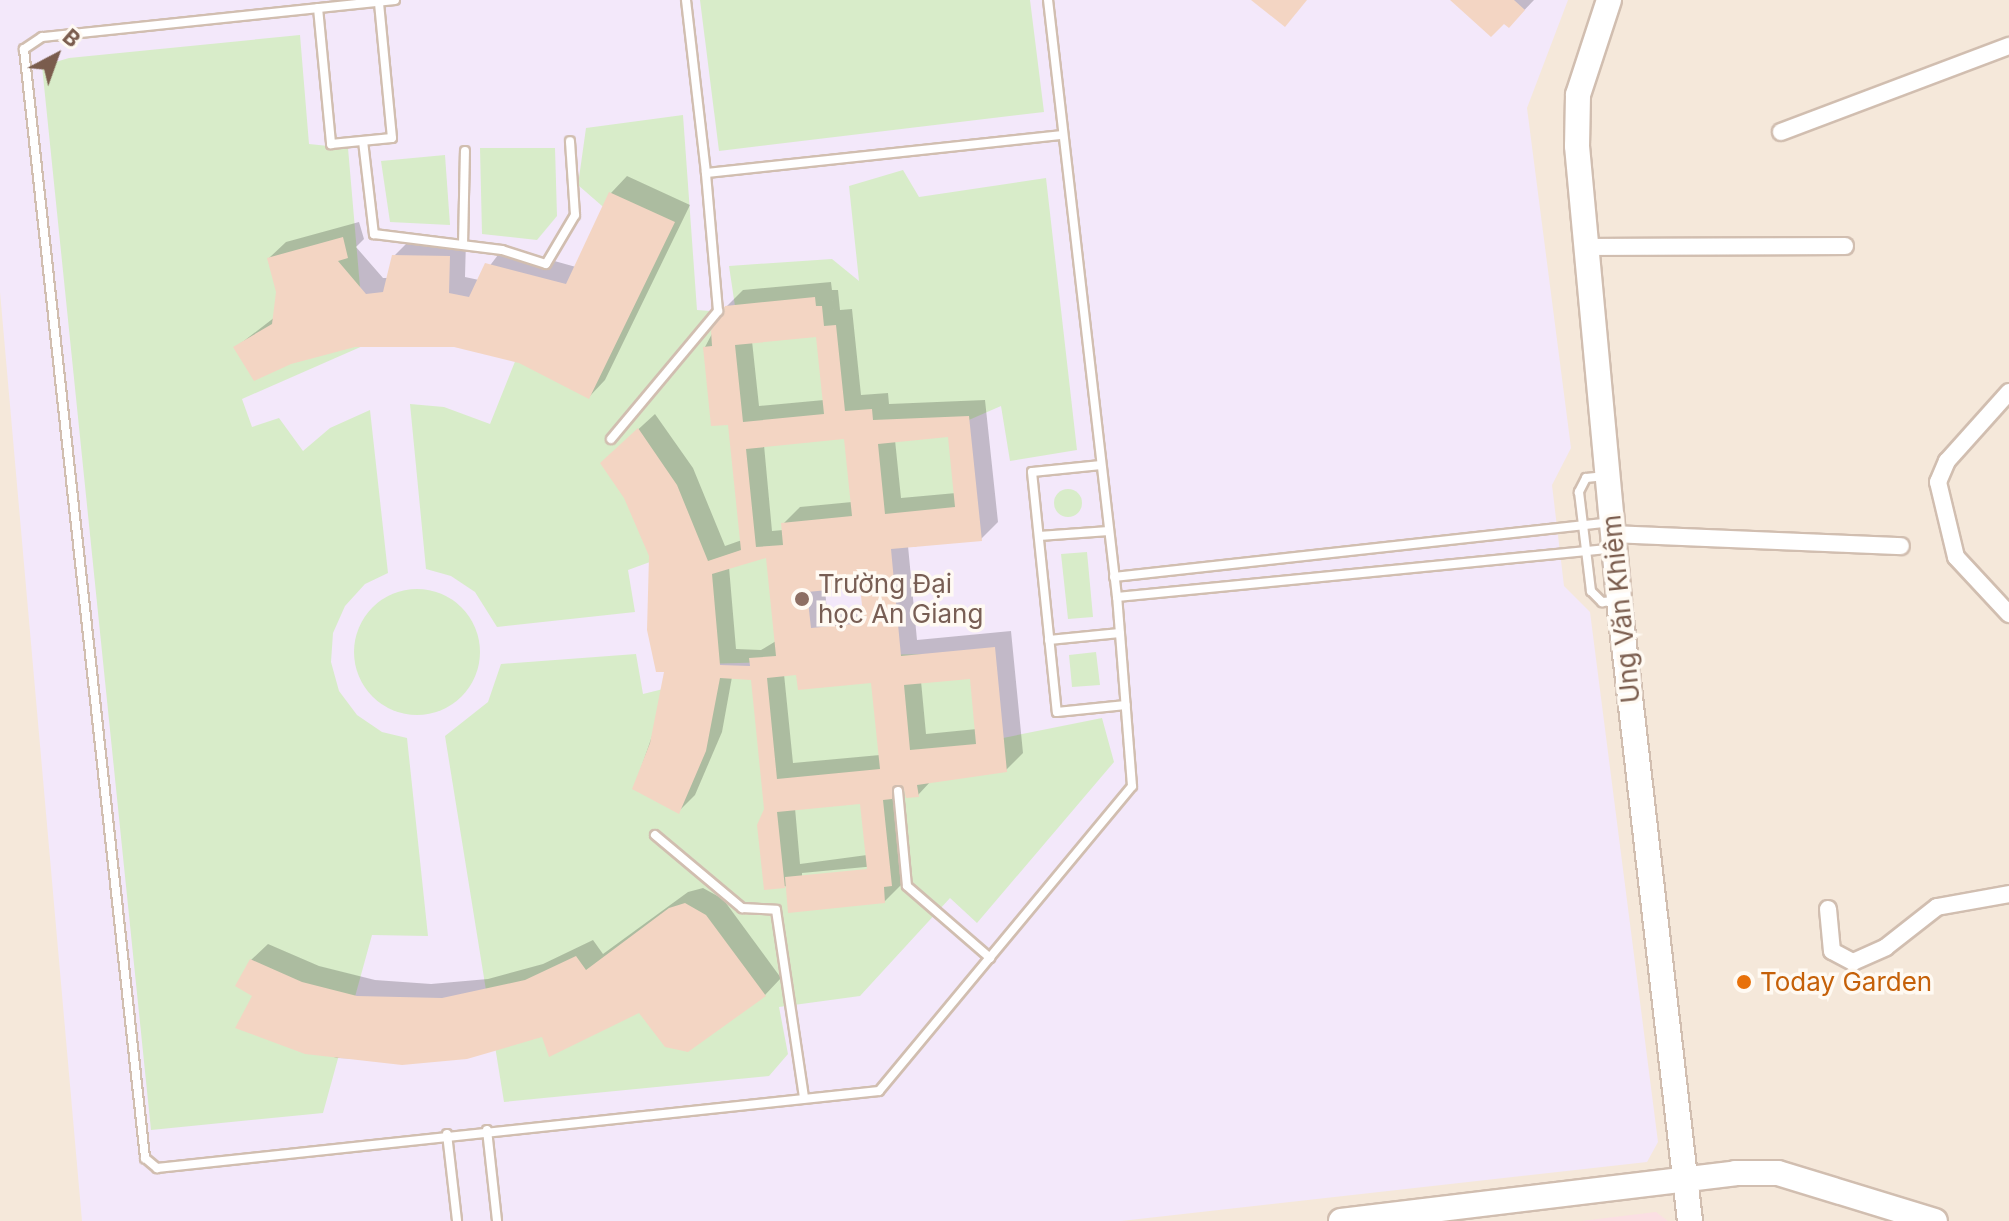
<!DOCTYPE html>
<html>
<head>
<meta charset="utf-8">
<style>
  body { margin:0 }
  #map { position:relative; width:2009px; height:1221px; overflow:hidden; background:#fdf6ec; font-family:Inter,sans-serif }
  div>[style] { position:absolute }
  .residential>* { inset:0; background:#f5e8da }
  .education>* { inset:0; background:#f3e8fa }
  .medical>* { inset:0; background:#fbdfe3 }
  .green>* { inset:0; background:#d8ecc9 }
  .round { border-radius:50% }
  .shadow>* { inset:0; background:#0003 }
  .building>* { inset:0; background:#f3d5c3 }
  .roads { filter:drop-shadow(2px 0 #d1beb0) drop-shadow(-2px 0 #d1beb0) drop-shadow(0 2px #d1beb0) drop-shadow(0 -2px #d1beb0) }
  .lane>* { height:8px; margin:-4px; padding:0 4px; transform-origin:4px; border-radius:4px; background:#fff }
  .street>* { height:16px; margin:-8px; padding:0 8px; transform-origin:8px; border-radius:8px; background:#fff }
  .secondary>* { height:24px; margin:-12px; padding:0 12px; transform-origin:12px; border-radius:12px; background:#fff }
  .dots>* { width:22px; height:22px; translate:-50% -50%; box-sizing:border-box; border:4px solid #fffaf3; border-radius:50% }
  span { translate:-50% -50%; white-space:nowrap; text-align:center; line-height:1.15; -webkit-text-stroke:7px #fffaf3; paint-order:stroke }
  .education-label { font-size:26px; color:#785e54 }
  .left { translate:0 -50%; text-align:left }
  .street-label { font-size:26px; color:#7a5c4d }
  .food-label { font-size:26px; color:#c56008 }
  .north { position:absolute; left:16px; top:16px; width:80px; height:80px; -webkit-text-stroke:6px #fffaf3; paint-order:stroke; rotate:41deg; font-size:22px; font-weight:700; line-height:32px; text-align:center; color:#7a5c4d }
  .north::after { content:''; display:block; margin:auto; width:28px; height:36px; background:#7a5c4d; clip-path:polygon(50% 0,100% 100%,50% 72%,0 100%) }
</style>
</head>
<body>
<div id="map">
  <div class="residential">
    <div style="clip-path:polygon(0 0,2009px 0,2009px 1221px,0 1221px)"></div>
  </div>
  <div class="education">
    <div style="clip-path:polygon(0 0,1568px 0,1527px 108px,1571px 448px,1552px 485px,1564px 586px,1590px 612px,1658px 1142px,1647px 1162px,1121px 1221px,82px 1221px,0 292px)"></div>
  </div>
  <div class="medical">
    <div style="clip-path:polygon(1656px 1212px,1668px 1221px,1581px 1221px)"></div>
  </div>
  <div class="green">
    <div style="clip-path:polygon(700px 0,1030px 0,1044px 112px,719px 151px)"></div>
    <div style="clip-path:polygon(300px 35px,309px 144px,348px 148px,365px 345px,242px 399px,252px 427px,279px 418px,303px 451px,330px 428px,370px 410px,388px 573px,365px 584px,345px 606px,333px 633px,331px 662px,339px 691px,357px 715px,382px 732px,407px 738px,428px 936px,372px 935px,323px 1113px,151px 1130px,42px 66px,69px 58px)"></div>
    <div style="clip-path:polygon(683px 115px,697px 310px,736px 313px,729px 266px,832px 259px,859px 281px,849px 186px,903px 170px,919px 197px,1046px 178px,1077px 450px,1010px 461px,1001px 406px,962px 423px,976px 518px,795px 570px,799px 655px,978px 654px,988px 741px,1102px 718px,1114px 762px,977px 923px,950px 898px,860px 996px,779px 1007px,788px 1054px,769px 1076px,504px 1102px,445px 736px,488px 702px,501px 664px,636px 654px,643px 694px,772px 662px,705px 664px,683px 550px,628px 570px,635px 612px,497px 627px,475px 592px,451px 576px,426px 569px,410px 404px,444px 407px,490px 424px,522px 344px,569px 344px,609px 212px,578px 185px,586px 128px)"></div>
    <div style="clip-path:polygon(480px 148px,555px 148px,557px 216px,537px 240px,482px 234px)"></div>
    <div style="clip-path:polygon(445px 155px,450px 225px,390px 222px,381px 161px)"></div>
    <div class="round" style="left:1054px;top:489px;width:28px;height:28px"></div>
    <div style="clip-path:polygon(1087px 552px,1093px 617px,1068px 619px,1061px 554px)"></div>
    <div class="round" style="left:354px;top:589px;width:126px;height:126px"></div>
    <div style="clip-path:polygon(1096px 652px,1100px 685px,1072px 687px,1069px 655px)"></div>
  </div>
  <div class="shadow">
    <div style="clip-path:polygon(1453px 0,1534px 0,1509px 26px)"></div>
    <div style="clip-path:polygon(627px 176px,690px 205px,605px 380px,589px 397px,519px 361px,454px 345px,236px 347px,275px 317px,279px 292px,269px 258px,286px 242px,359px 222px,364px 239px,356px 247px,383px 278px,389px 278px,394px 256px,411px 239px,466px 240px,465px 277px,479px 280px,504px 247px,576px 267px,611px 193px)"></div>
    <div style="clip-path:polygon(evenodd,831px 282px,832px 290px,838px 290px,840px 310px,852px 309px,861px 395px,888px 393px,889px 404px,985px 400px,998px 522px,981px 539px,908px 546px,917px 640px,1011px 631px,1023px 753px,1006px 770px,931px 781px,918px 795px,905px 783px,900px 788px,907px 868px,900px 875px,901px 885px,884px 902px,784px 886px,766px 809px,753px 678px,732px 677px,722px 732px,695px 795px,679px 811px,634px 788px,660px 713px,666px 670px,652px 560px,620px 446px,655px 414px,693px 468px,725px 546px,742px 540px,730px 423px,705px 347px,726px 307px,743px 290px,831px 282px,818px 335px,824px 400px,759px 406px,752px 341px,818px 335px,831px 282px,950px 435px,956px 493px,901px 498px,895px 440px,950px 435px,831px 282px,846px 437px,852px 502px,800px 507px,783px 524px,783px 530px,772px 531px,764px 445px,846px 437px,831px 282px,768px 555px,776px 641px,761px 650px,736px 649px,729px 567px,768px 555px,831px 282px,862px 585px,864px 608px,827px 612px,825px 589px,862px 585px,831px 282px,798px 673px,873px 681px,880px 755px,793px 763px,784px 674px,798px 673px,831px 282px,971px 677px,977px 729px,926px 734px,921px 681px,971px 677px,831px 282px,862px 802px,867px 855px,800px 864px,795px 808px,862px 802px,831px 282px,876px 866px,877px 870px,802px 877px,802px 873px,876px 866px)"></div>
    <div style="clip-path:polygon(703px 888px,723px 899px,781px 978px,765px 995px,640px 1011px,435px 1061px,337px 1058px,237px 1027px,254px 995px,251px 960px,268px 944px,319px 966px,375px 980px,431px 984px,488px 979px,543px 964px,593px 940px,603px 954px,688px 892px)"></div>
  </div>
  <div class="building">
    <div style="clip-path:polygon(1251px 0,1307px 0,1285px 27px)"></div>
    <div style="clip-path:polygon(1450px 0,1514px 0,1525px 10px,1509px 28px,1504px 24px,1491px 37px)"></div>
    <div style="clip-path:polygon(609px 192px,675px 222px,589px 399px,519px 363px,454px 347px,355px 347px,291px 364px,254px 381px,233px 347px,272px 324px,276px 292px,267px 258px,343px 237px,348px 258px,338px 261px,366px 294px,383px 292px,392px 255px,450px 256px,449px 293px,469px 297px,485px 263px,566px 284px)"></div>
    <div style="clip-path:polygon(evenodd,815px 297px,816px 306px,822px 306px,824px 326px,836px 325px,845px 411px,872px 409px,873px 420px,969px 416px,982px 541px,891px 549px,901px 656px,995px 647px,1007px 772px,917px 785px,919px 797px,906px 798px,903px 786px,895px 785px,892px 799px,883px 800px,892px 886px,884px 887px,885px 903px,788px 913px,785px 877px,867px 869px,860px 804px,777px 812px,785px 888px,764px 890px,757px 825px,764px 809px,751px 680px,720px 678px,706px 751px,679px 814px,632px 789px,650px 743px,664px 672px,656px 672px,647px 630px,649px 556px,624px 498px,600px 463px,638px 428px,677px 485px,708px 561px,741px 550px,728px 425px,711px 426px,703px 347px,712px 346px,711px 331px,725px 306px,815px 297px,816px 337px,824px 414px,743px 422px,735px 345px,816px 337px,815px 297px,948px 437px,955px 507px,885px 514px,878px 444px,948px 437px,815px 297px,844px 439px,852px 516px,781px 523px,783px 545px,756px 547px,746px 449px,844px 439px,815px 297px,766px 558px,776px 656px,749px 658px,750px 666px,720px 665px,712px 574px,766px 558px,815px 297px,860px 587px,864px 623px,811px 628px,807px 592px,860px 587px,815px 297px,796px 675px,798px 690px,871px 683px,880px 769px,777px 779px,767px 678px,796px 675px,815px 297px,970px 679px,976px 744px,910px 750px,904px 685px,970px 679px)"></div>
    <div style="clip-path:polygon(685px 903px,706px 915px,766px 996px,688px 1052px,665px 1047px,639px 1013px,549px 1057px,542px 1037px,467px 1059px,402px 1065px,305px 1054px,235px 1028px,252px 996px,235px 986px,250px 959px,302px 982px,357px 996px,442px 998px,525px 980px,576px 956px,586px 970px,669px 908px)"></div>
  </div>
  <div class="roads">
    <div class="lane">
      <div style="left:395px;top:0;width:355px;rotate:174deg"></div>
      <div style="left:42px;top:37px;width:22px;rotate:146deg"></div>
      <div style="left:24px;top:49px;width:1116px;rotate:83.77deg"></div>
      <div style="left:145px;top:1158px;width:16px;rotate:40deg"></div>
      <div style="left:157px;top:1168px;width:726px;rotate:-6.09deg"></div>
      <div style="left:879px;top:1091px;width:396px;rotate:-50.3deg"></div>
      <div style="left:1132px;top:786px;width:190px;rotate:-94.5deg"></div>
      <div style="left:1117px;top:597px;width:601px;rotate:-96.59deg"></div>
      <div style="left:686px;top:0;width:174px;rotate:83.4deg"></div>
      <div style="left:706px;top:173px;width:357px;rotate:-6.1deg"></div>
      <div style="left:318px;top:8px;width:137px;rotate:84.5deg"></div>
      <div style="left:331px;top:144px;width:61px;rotate:-5.6deg"></div>
      <div style="left:392px;top:138px;width:137px;rotate:-95.5deg"></div>
      <div style="left:363px;top:141px;width:94px;rotate:83.3deg"></div>
      <div style="left:374px;top:234px;width:129px;rotate:7.1deg"></div>
      <div style="left:502px;top:250px;width:46px;rotate:17.7deg"></div>
      <div style="left:546px;top:264px;width:57px;rotate:-59.4deg"></div>
      <div style="left:575px;top:215px;width:74px;rotate:-93.9deg"></div>
      <div style="left:463px;top:245px;width:94px;rotate:-88.8deg"></div>
      <div style="left:611px;top:439px;width:167px;rotate:-50.1deg"></div>
      <div style="left:718px;top:311px;width:139px;rotate:-95deg"></div>
      <div style="left:1101px;top:465px;width:69px;rotate:174.2deg"></div>
      <div style="left:1032px;top:472px;width:241px;rotate:84.1deg"></div>
      <div style="left:1057px;top:712px;width:69px;rotate:-5.8deg"></div>
      <div style="left:1605px;top:476px;width:19px;rotate:174deg"></div>
      <div style="left:1586px;top:478px;width:16px;rotate:117deg"></div>
      <div style="left:1579px;top:492px;width:100px;rotate:83.1deg"></div>
      <div style="left:1591px;top:591px;width:16px;rotate:45deg"></div>
      <div style="left:1602px;top:602px;width:13px;rotate:-4deg"></div>
      <div style="left:1039px;top:536px;width:70px;rotate:-4.1deg"></div>
      <div style="left:1114px;top:577px;width:499px;rotate:-6.3deg"></div>
      <div style="left:1117px;top:597px;width:495px;rotate:-5.6deg"></div>
      <div style="left:1049px;top:640px;width:71px;rotate:-5.6deg"></div>
      <div style="left:898px;top:791px;width:95px;rotate:84.6deg"></div>
      <div style="left:907px;top:886px;width:110px;rotate:40.9deg"></div>
      <div style="left:655px;top:835px;width:114px;rotate:40deg"></div>
      <div style="left:742px;top:908px;width:34px;rotate:3deg"></div>
      <div style="left:776px;top:910px;width:190px;rotate:81.5deg"></div>
      <div style="left:487px;top:1130px;width:92px;rotate:83.7deg"></div>
      <div style="left:447px;top:1134px;width:88px;rotate:83.4deg"></div>
    </div>
    <div class="street">
      <div style="left:1781px;top:132px;width:244px;rotate:-20.7deg"></div>
      <div style="left:1587px;top:247px;width:258px;rotate:-0.2deg"></div>
      <div style="left:2009px;top:392px;width:93px;rotate:131.9deg"></div>
      <div style="left:1947px;top:461px;width:23px;rotate:113deg"></div>
      <div style="left:1938px;top:482px;width:77px;rotate:76.5deg"></div>
      <div style="left:1956px;top:557px;width:78px;rotate:47.1deg"></div>
      <div style="left:1613px;top:534px;width:288px;rotate:2.4deg"></div>
      <div style="left:1828px;top:909px;width:42px;rotate:84.6deg"></div>
      <div style="left:1832px;top:951px;width:24px;rotate:28deg"></div>
      <div style="left:1853px;top:962px;width:36px;rotate:-24deg"></div>
      <div style="left:1886px;top:947px;width:65px;rotate:-38.1deg"></div>
      <div style="left:1937px;top:907px;width:73px;rotate:-10.2deg"></div>
    </div>
    <div class="secondary">
      <div style="left:1609px;top:0;width:100px;rotate:108.1deg"></div>
      <div style="left:1578px;top:95px;width:51px;rotate:91.1deg"></div>
      <div style="left:1577px;top:146px;width:457px;rotate:84.7deg"></div>
      <div style="left:1619px;top:601px;width:624px;rotate:83.47deg"></div>
      <div style="left:1341px;top:1221px;width:397px;rotate:-6.9deg"></div>
      <div style="left:1735px;top:1173px;width:43px"></div>
      <div style="left:1778px;top:1173px;width:164px;rotate:17deg"></div>
    </div>
  </div>
  <div class="dots">
    <div style="left:802px;top:599px;background:#8d6e63"></div>
    <div style="left:1744px;top:982px;background:#e8710a"></div>
  </div>
  <div class="education-label">
    <span class="left" style="left:818px;top:599px">Trường Đại<br>học An Giang</span>
  </div>
  <div class="street-label">
    <span style="left:1621px;top:609px;rotate:-96deg">Ung Văn Khiêm</span>
  </div>
  <div class="food-label">
    <span class="left" style="left:1760px;top:982px">Today Garden</span>
  </div>
  <div class="north">B</div>
</div>
</body>
</html>
